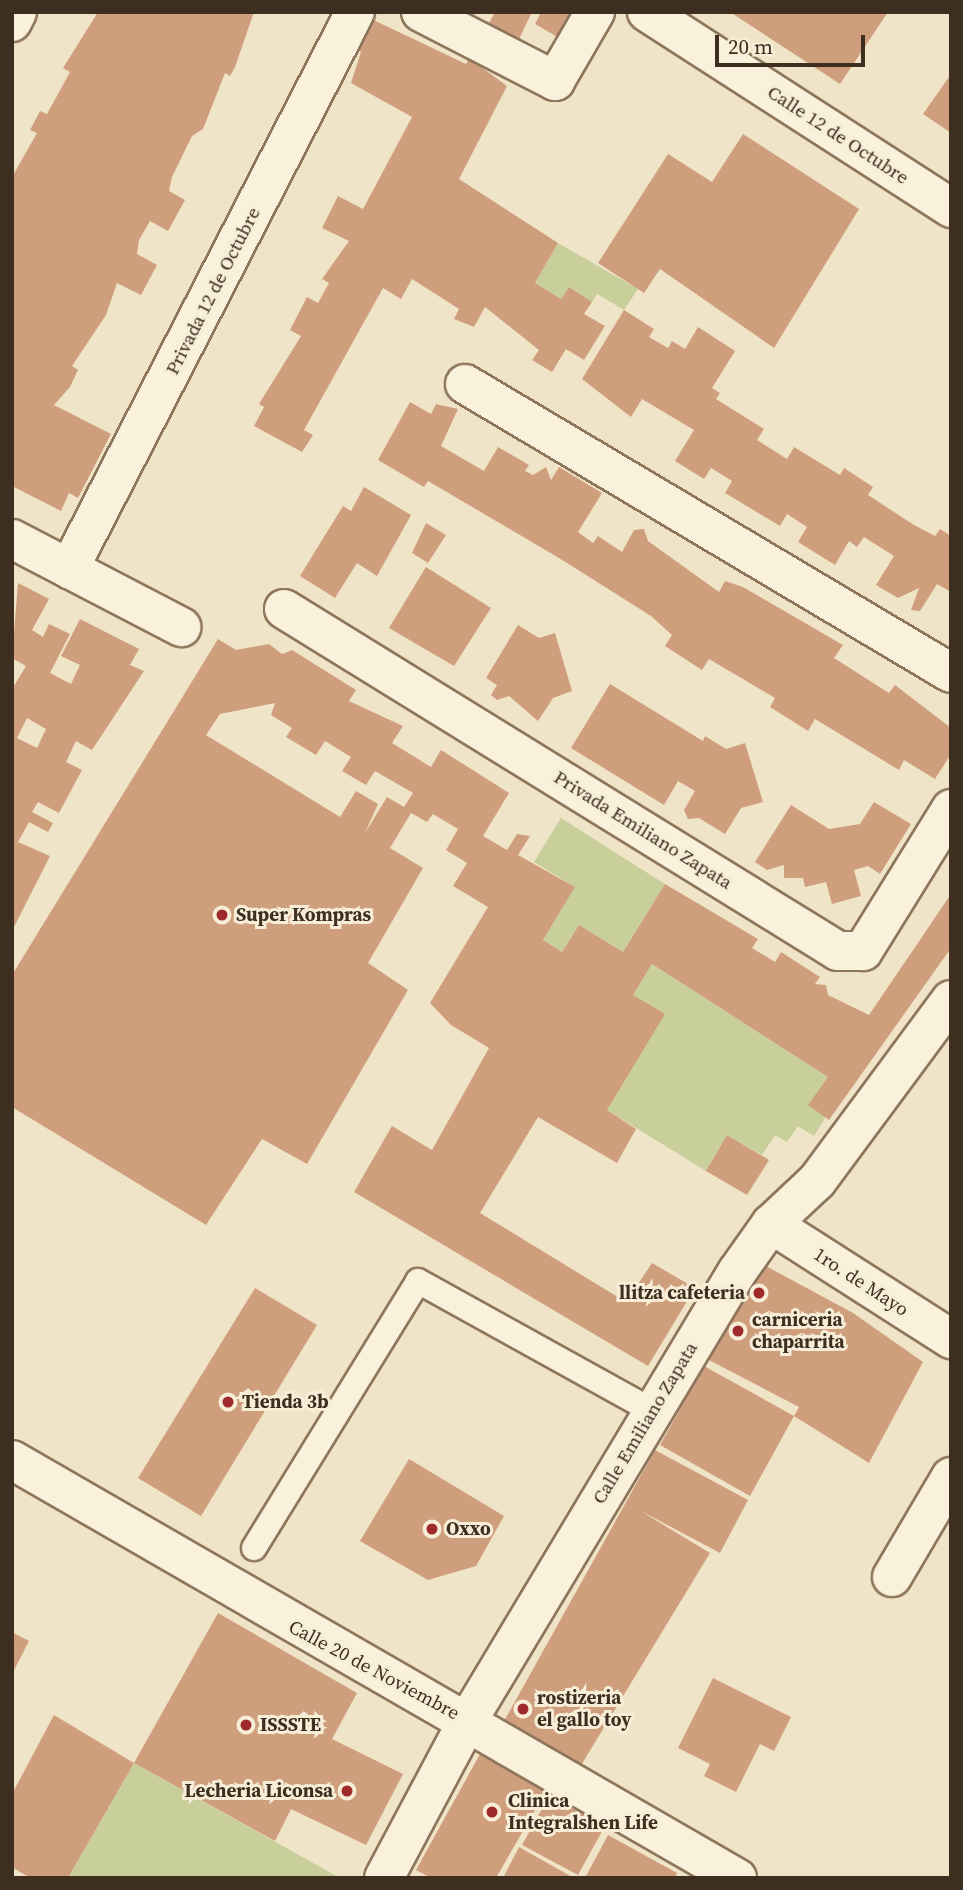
<!DOCTYPE html>
<html>
<head>
<meta charset="utf-8">
<style>
  body { margin:0 }
  #map { position:relative; width:963px; height:1890px; overflow:hidden; background:#f0e4c8; font-family:"Source Serif 4",serif }
  div>[style] { position:absolute }
  .green>* { inset:0; background:#c9cf9b }
  .building>* { inset:0; background:#cf9f7d }
  .roads { filter:drop-shadow(2px 0 #8d765c) drop-shadow(-2px 0 #8d765c) drop-shadow(0 2px #8d765c) drop-shadow(0 -2px #8d765c) }
  .lane>* { height:24px; margin:-12px; padding:0 12px; transform-origin:12px; border-radius:12px; background:#faf1dc }
  .street>* { height:38px; margin:-19px; padding:0 19px; transform-origin:19px; border-radius:19px; background:#faf1dc }
  .dots>* { width:19px; height:19px; translate:-50% -50%; box-sizing:border-box; border:4px solid #f7eed8; border-radius:50% }
  span { translate:-50% -50%; white-space:nowrap; text-align:center; line-height:1.15; -webkit-text-stroke:6px #f7eed8; paint-order:stroke }
  .street-label { font-size:19px; color:#3d2e20 }
  .poi-label { font-size:19px; color:#3d2e20; font-weight:700 }
  .left { translate:0 -50%; text-align:left }
  .right { translate:-100% -50%; text-align:right }
  .frame { position:absolute; inset:0; border:14px solid #3d2e20; pointer-events:none }
  .scale { position:absolute; left:715px; top:35px; width:150px; height:32px; box-sizing:border-box; border:4px solid #3d2e20; border-top:0; padding-left:9px; font-size:21px; line-height:24px; white-space:nowrap; color:#3d2e20; -webkit-text-stroke:5px #f7eed8; paint-order:stroke }
</style>
</head>
<body>
<div id="map">
  <div class="green">
    <div style="clip-path:polygon(558px 243px,638px 289px,624px 310px,597px 294px,592px 302px,569px 287px,561px 299px,535px 283px)"></div>
    <div style="clip-path:polygon(561px 818px,665px 884px,623px 952px,579px 925px,562px 952px,543px 940px,575px 887px,534px 862px)"></div>
    <div style="clip-path:polygon(652px 964px,828px 1077px,826px 1117px,814px 1136px,798px 1126px,787px 1142px,775px 1135px,762px 1155px,727px 1135px,706px 1171px,607px 1110px,633px 995px)"></div>
    <div style="clip-path:polygon(134px 1763px,340px 1878px,68px 1878px)"></div>
  </div>
  <div class="building">
    <div style="clip-path:polygon(98px 12px,254px 12px,235px 67px,230px 76px,225px 73px,203px 129px,192px 136px,172px 177px,169px 191px,185px 200px,168px 231px,150px 221px,139px 240px,137px 254px,157px 265px,141px 295px,117px 283px,106px 315px,72px 366px,78px 370px,70px 387px,54px 405px,111px 434px,78px 498px,69px 493px,61px 511px,12px 486px,12px 177px,37px 133px,30px 130px,40px 111px,47px 114px,70px 72px,63px 68px)"></div>
    <div style="clip-path:polygon(495px 12px,532px 12px,519px 39px,489px 23px)"></div>
    <div style="clip-path:polygon(541px 12px,593px 12px,561px 39px,535px 24px)"></div>
    <div style="clip-path:polygon(730px 12px,888px 12px,840px 84px)"></div>
    <div style="clip-path:polygon(363px 15px,466px 64px,469px 58px,507px 86px,459px 179px,558px 243px,535px 283px,561px 299px,569px 287px,592px 302px,584px 314px,605px 326px,584px 360px,566px 349px,552px 372px,532px 360px,539px 350px,485px 307px,474px 327px,454px 319px,459px 309px,412px 279px,401px 299px,383px 288px,304px 430px,313px 435px,302px 452px,254px 426px,264px 407px,259px 404px,301px 336px,290px 330px,307px 297px,318px 303px,329px 283px,322px 279px,349px 241px,322px 228px,338px 196px,363px 209px,412px 117px,351px 83px,361px 52px,348px 44px)"></div>
    <div style="clip-path:polygon(951px 74px,951px 133px,923px 114px)"></div>
    <div style="clip-path:polygon(743px 134px,859px 209px,774px 348px,660px 269px,644px 293px,598px 263px,668px 154px,712px 182px)"></div>
    <div style="clip-path:polygon(624px 310px,654px 329px,649px 337px,668px 348px,672px 341px,685px 349px,698px 327px,735px 351px,712px 388px,720px 393px,716px 399px,764px 429px,757px 440px,787px 459px,794px 447px,840px 475px,844px 468px,873px 487px,868px 495px,914px 525px,935px 536px,940px 529px,951px 536px,951px 592px,937px 584px,920px 611px,911px 610px,919px 588px,898px 598px,876px 585px,894px 556px,864px 537px,857px 547px,849px 541px,835px 565px,798px 542px,807px 527px,787px 514px,780px 526px,725px 493px,732px 481px,711px 468px,704px 479px,675px 461px,694px 430px,642px 399px,631px 417px,582px 379px)"></div>
    <div style="clip-path:polygon(410px 402px,431px 414px,436px 404px,458px 409px,441px 446px,484px 471px,498px 447px,529px 465px,525px 471px,533px 475px,546px 467px,551px 480px,559px 467px,602px 493px,578px 532px,593px 543px,598px 536px,622px 552px,634px 530px,644px 529px,648px 541px,719px 592px,725px 581px,743px 587px,843px 645px,834px 658px,889px 693px,895px 685px,951px 728px,951px 754px,935px 779px,904px 760px,899px 770px,815px 719px,808px 731px,770px 707px,775px 698px,709px 659px,702px 670px,665px 646px,672px 635px,651px 616px,559px 558px,428px 481px,424px 487px,378px 460px)"></div>
    <div style="clip-path:polygon(364px 487px,411px 515px,377px 576px,357px 563px,335px 598px,300px 576px,343px 506px,351px 511px)"></div>
    <div style="clip-path:polygon(426px 523px,446px 535px,428px 563px,412px 553px)"></div>
    <div style="clip-path:polygon(426px 567px,491px 608px,454px 666px,389px 628px)"></div>
    <div style="clip-path:polygon(evenodd,18px 583px,49px 599px,32px 630px,43px 637px,49px 624px,70px 634px,50px 673px,71px 684px,80px 665px,61px 656px,80px 619px,139px 649px,130px 665px,144px 671px,92px 750px,76px 741px,66px 762px,82px 770px,59px 813px,38px 802px,32px 812px,53px 823px,48px 832px,29px 822px,18px 842px,50px 856px,12px 931px,12px 689px,26px 666px,12px 658px,18px 583px,27px 718px,46px 729px,37px 748px,17px 738px,27px 718px)"></div>
    <div style="clip-path:polygon(518px 625px,539px 638px,555px 633px,572px 691px,553px 698px,538px 721px,509px 696px,497px 700px,491px 695px,497px 685px,486px 678px)"></div>
    <div style="clip-path:polygon(evenodd,218px 639px,236px 650px,269px 644px,282px 654px,292px 650px,356px 690px,349px 701px,403px 726px,392px 743px,431px 767px,441px 750px,509px 793px,483px 836px,507px 850px,517px 834px,530px 836px,518px 855px,575px 887px,543px 940px,562px 952px,579px 925px,623px 952px,665px 884px,758px 939px,752px 948px,775px 962px,781px 952px,820px 977px,815px 984px,826px 985px,828px 995px,869px 1015px,951px 894px,951px 948px,829px 1120px,808px 1105px,828px 1077px,652px 964px,633px 995px,665px 1014px,607px 1110px,636px 1129px,617px 1163px,538px 1117px,480px 1213px,626px 1302px,652px 1263px,695px 1288px,648px 1366px,354px 1192px,392px 1126px,432px 1150px,489px 1048px,451px 1025px,430px 1003px,488px 907px,453px 886px,467px 863px,446px 850px,458px 829px,433px 814px,427px 822px,411px 813px,390px 848px,423px 868px,368px 963px,408px 990px,307px 1164px,262px 1139px,206px 1225px,12px 1107px,12px 975px,218px 639px,275px 703px,271px 715px,292px 728px,286px 737px,316px 755px,325px 741px,351px 757px,342px 771px,366px 785px,375px 771px,413px 793px,404px 807px,387px 797px,365px 833px,378px 804px,356px 791px,340px 817px,206px 735px,220px 714px,275px 703px)"></div>
    <div style="clip-path:polygon(610px 684px,703px 741px,705px 736px,726px 749px,745px 743px,763px 802px,741px 808px,725px 834px,699px 818px,688px 819px,684px 810px,695px 791px,678px 781px,664px 805px,571px 748px)"></div>
    <div style="clip-path:polygon(874px 802px,911px 824px,880px 874px,868px 866px,854px 870px,861px 896px,832px 904px,826px 882px,805px 887px,803px 878px,784px 878px,784px 865px,767px 870px,755px 862px,791px 805px,829px 829px,860px 824px)"></div>
    <div style="clip-path:polygon(727px 1135px,769px 1160px,747px 1195px,706px 1171px)"></div>
    <div style="clip-path:polygon(764px 1265px,853px 1313px,923px 1362px,869px 1463px,794px 1416px,799px 1407px,709px 1360px)"></div>
    <div style="clip-path:polygon(255px 1288px,317px 1325px,201px 1516px,138px 1478px)"></div>
    <div style="clip-path:polygon(704px 1366px,794px 1416px,750px 1496px,660px 1445px)"></div>
    <div style="clip-path:polygon(655px 1450px,748px 1500px,720px 1553px,639px 1510px,710px 1553px,580px 1767px,503px 1723px)"></div>
    <div style="clip-path:polygon(409px 1459px,504px 1516px,476px 1566px,428px 1580px,360px 1541px)"></div>
    <div style="clip-path:polygon(218px 1613px,357px 1693px,332px 1739px,403px 1774px,366px 1845px,291px 1809px,275px 1841px,134px 1763px,68px 1878px,30px 1878px,12px 1867px,12px 1794px,54px 1715px,134px 1763px)"></div>
    <div style="clip-path:polygon(12px 1632px,29px 1641px,12px 1674px)"></div>
    <div style="clip-path:polygon(713px 1678px,791px 1717px,774px 1751px,760px 1744px,736px 1792px,704px 1776px,710px 1764px,678px 1748px)"></div>
    <div style="clip-path:polygon(480px 1754px,546px 1791px,496px 1878px,431px 1878px,416px 1870px)"></div>
    <div style="clip-path:polygon(549px 1796px,605px 1826px,578px 1875px,522px 1845px)"></div>
    <div style="clip-path:polygon(608px 1835px,677px 1873px,675px 1878px,585px 1878px)"></div>
    <div style="clip-path:polygon(519px 1847px,574px 1878px,503px 1878px)"></div>
  </div>
  <div class="roads">
    <div class="lane">
      <div style="left:254px;top:1548px;width:313px;rotate:-58.4deg"></div>
      <div style="left:418px;top:1281px;width:266px;rotate:29deg"></div>
    </div>
    <div class="street">
      <div style="left:421px;top:12px;width:151px;rotate:27.2deg"></div>
      <div style="left:555px;top:81px;width:80px;rotate:-59.9deg"></div>
      <div style="left:647px;top:12px;width:362px;rotate:32.8deg"></div>
      <div style="left:12px;top:22px;width:11px;rotate:-63deg"></div>
      <div style="left:465px;top:384px;width:565px;rotate:30.74deg"></div>
      <div style="left:12px;top:539px;width:191px;rotate:27.5deg"></div>
      <div style="left:69px;top:569px;width:626px;rotate:-62.82deg"></div>
      <div style="left:284px;top:609px;width:651px;rotate:31.69deg"></div>
      <div style="left:838px;top:951px;width:25px"></div>
      <div style="left:863px;top:951px;width:167px;rotate:-58.2deg"></div>
      <div style="left:771px;top:1224px;width:214px;rotate:32.6deg"></div>
      <div style="left:12px;top:1460px;width:837px;rotate:29.97deg"></div>
      <div style="left:892px;top:1577px;width:116px;rotate:-59.5deg"></div>
      <div style="left:384px;top:1878px;width:179px;rotate:-62deg"></div>
      <div style="left:468px;top:1720px;width:523px;rotate:-59.02deg"></div>
      <div style="left:737px;top:1272px;width:59px;rotate:-54.7deg"></div>
      <div style="left:771px;top:1224px;width:63px;rotate:-43.1deg"></div>
      <div style="left:817px;top:1181px;width:225px;rotate:-53.5deg"></div>
    </div>
  </div>
  <div class="dots">
    <div style="left:222px;top:915px;background:#9e2a2b"></div>
    <div style="left:759px;top:1293px;background:#9e2a2b"></div>
    <div style="left:738px;top:1331px;background:#9e2a2b"></div>
    <div style="left:228px;top:1402px;background:#9e2a2b"></div>
    <div style="left:432px;top:1529px;background:#9e2a2b"></div>
    <div style="left:523px;top:1709px;background:#9e2a2b"></div>
    <div style="left:246px;top:1725px;background:#9e2a2b"></div>
    <div style="left:347px;top:1791px;background:#9e2a2b"></div>
    <div style="left:492px;top:1812px;background:#9e2a2b"></div>
  </div>
  <div class="street-label">
    <span style="left:838px;top:135px;rotate:33deg">Calle 12 de Octubre</span>
    <span style="left:213px;top:291px;rotate:-63deg">Privada 12 de Octubre</span>
    <span style="left:643px;top:830px;rotate:32deg">Privada Emiliano Zapata</span>
    <span style="left:861px;top:1282px;rotate:33deg">1ro. de Mayo</span>
    <span style="left:645px;top:1423px;rotate:-59deg">Calle Emiliano Zapata</span>
    <span style="left:374px;top:1670px;rotate:28deg">Calle 20 de Noviembre</span>
  </div>
  <div class="poi-label">
    <span class="left" style="left:236px;top:915px">Super Kompras</span>
    <span class="right" style="left:745px;top:1293px">llitza cafeteria</span>
    <span class="left" style="left:752px;top:1331px">carniceria<br>chaparrita</span>
    <span class="left" style="left:242px;top:1402px">Tienda 3b</span>
    <span class="left" style="left:446px;top:1529px">Oxxo</span>
    <span class="left" style="left:537px;top:1709px">rostizeria<br>el gallo toy</span>
    <span class="left" style="left:260px;top:1725px">ISSSTE</span>
    <span class="right" style="left:333px;top:1791px">Lecheria Liconsa</span>
    <span class="left" style="left:508px;top:1812px">Clinica<br>Integralshen Life</span>
  </div>
  <div class="frame"></div>
  <div class="scale">20 m</div>
</div>
</body>
</html>
